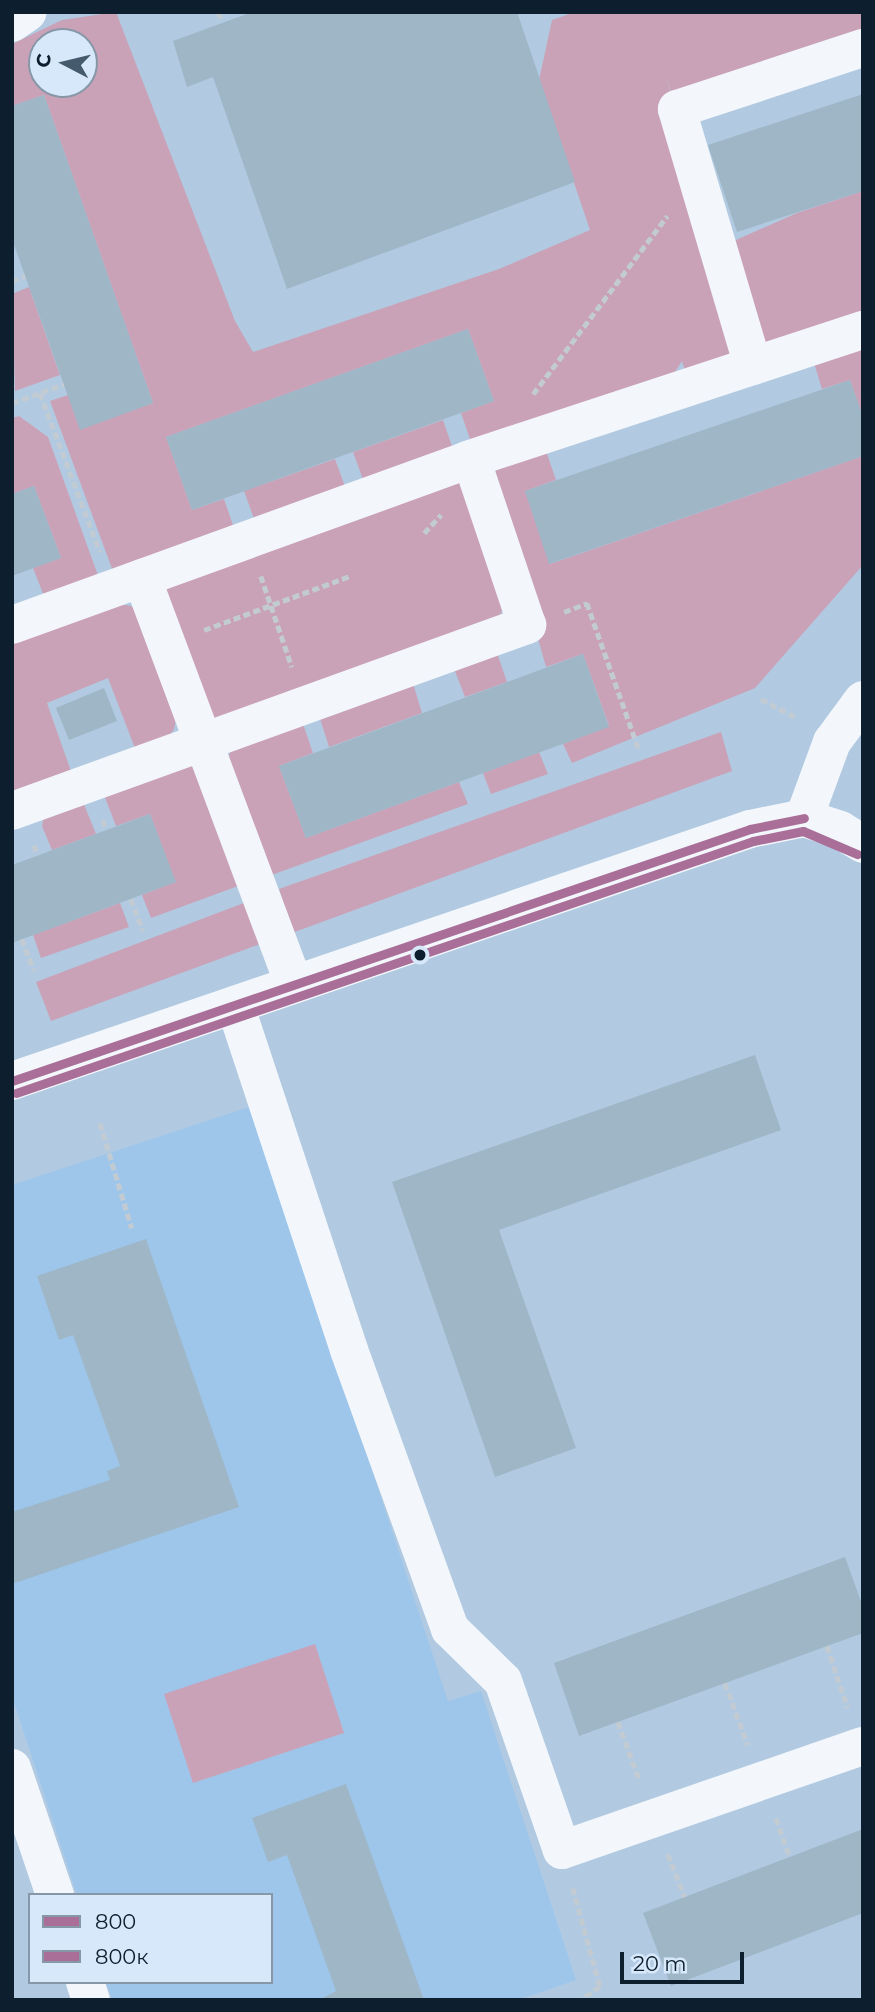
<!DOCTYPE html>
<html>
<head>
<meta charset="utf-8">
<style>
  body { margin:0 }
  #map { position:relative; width:875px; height:2012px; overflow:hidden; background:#b1cae2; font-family:Montserrat,sans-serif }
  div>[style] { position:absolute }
  .built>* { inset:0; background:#9ec6eb }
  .green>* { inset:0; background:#caa2b7 }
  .building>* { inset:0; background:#9eb6c6 }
  .path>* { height:4.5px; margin-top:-2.25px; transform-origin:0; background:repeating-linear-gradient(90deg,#c2cad2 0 7px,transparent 0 10.5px) }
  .minor>* { height:38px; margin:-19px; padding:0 19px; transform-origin:19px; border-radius:19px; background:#f3f7fb }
  .bus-1>* { height:9px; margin:-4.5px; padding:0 4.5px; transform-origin:4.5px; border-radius:4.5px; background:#aa6f99 }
  .bus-2>* { height:9px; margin:-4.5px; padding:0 4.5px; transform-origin:4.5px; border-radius:4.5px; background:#aa6f99 }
  .dots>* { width:19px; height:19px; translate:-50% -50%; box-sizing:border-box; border:4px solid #d6e8fa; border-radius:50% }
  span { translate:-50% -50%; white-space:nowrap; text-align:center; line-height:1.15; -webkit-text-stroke:5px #d6e8fa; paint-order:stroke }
  .frame { position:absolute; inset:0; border:14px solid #0d1e2e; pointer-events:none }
  .legend { position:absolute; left:28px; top:1893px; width:245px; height:91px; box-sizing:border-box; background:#d6e8fa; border:2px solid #8697a8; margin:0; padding:9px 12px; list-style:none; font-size:21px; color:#0d1e2e }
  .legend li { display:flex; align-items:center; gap:14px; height:35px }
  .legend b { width:35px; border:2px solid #8697a8 }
  .north { position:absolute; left:28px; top:28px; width:70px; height:70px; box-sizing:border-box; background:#d6e8fa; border:2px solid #8697a8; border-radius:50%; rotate:277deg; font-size:19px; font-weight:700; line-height:28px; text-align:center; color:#0d1e2e }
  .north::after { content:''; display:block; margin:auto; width:24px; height:32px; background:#465a6d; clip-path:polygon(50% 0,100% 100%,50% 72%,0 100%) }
  .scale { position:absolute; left:620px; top:1952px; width:124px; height:32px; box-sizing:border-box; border:4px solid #0d1e2e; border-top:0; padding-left:9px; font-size:21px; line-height:24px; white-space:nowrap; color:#0d1e2e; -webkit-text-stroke:5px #d6e8fa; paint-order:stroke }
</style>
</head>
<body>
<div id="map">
  <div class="built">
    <div style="clip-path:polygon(252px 1106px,448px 1701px,481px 1691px,576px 1980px,518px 2000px,112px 2000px,106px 1982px,271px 1982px,271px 1895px,77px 1895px,12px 1696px,12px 1185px)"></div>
  </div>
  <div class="green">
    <div style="clip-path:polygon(evenodd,116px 12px,235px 321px,253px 352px,499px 269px,590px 230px,539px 80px,552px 20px,575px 12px,863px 12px,863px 48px,677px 109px,666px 77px,718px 248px,797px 213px,863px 191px,863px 330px,690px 387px,682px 361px,672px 377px,472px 445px,461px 413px,494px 401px,468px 329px,166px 437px,192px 510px,224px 499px,235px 531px,114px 574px,50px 401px,68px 395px,80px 429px,153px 403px,44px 95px,12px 106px,12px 44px,62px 20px,116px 12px,42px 42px,84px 42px,84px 84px,42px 84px,42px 42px)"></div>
    <div style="clip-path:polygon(29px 287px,60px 375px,15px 391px,12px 294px)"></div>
    <div style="clip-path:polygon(863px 347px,863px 417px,850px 380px,822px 389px,813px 360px)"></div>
    <div style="clip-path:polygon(19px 416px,48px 437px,100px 581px,46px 601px,33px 568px,61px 558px,34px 486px,12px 494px,12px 418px)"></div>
    <div style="clip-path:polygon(443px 420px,454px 452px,365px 485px,353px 452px)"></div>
    <div style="clip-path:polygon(544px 445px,556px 480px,525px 491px,550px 564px,863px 456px,863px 565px,755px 688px,572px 763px,563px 744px,609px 726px,583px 654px,546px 667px,493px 479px,497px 467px)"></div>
    <div style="clip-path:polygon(335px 459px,347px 492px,257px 527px,244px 491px)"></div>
    <div style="clip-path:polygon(438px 478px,466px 484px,503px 607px,499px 619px,215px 721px,161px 607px,167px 583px)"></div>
    <div style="clip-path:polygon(114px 603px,131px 606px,143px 615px,177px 716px,174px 729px,166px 741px,136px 751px,108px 678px,47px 703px,72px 774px,12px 796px,12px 638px)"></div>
    <div style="clip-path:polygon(494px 644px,507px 682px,465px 697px,451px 661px)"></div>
    <div style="clip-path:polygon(411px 677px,422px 713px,329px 747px,318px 712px)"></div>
    <div style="clip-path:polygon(301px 718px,313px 753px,279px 766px,306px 838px,459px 782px,468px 804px,266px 877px,228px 762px,230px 751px)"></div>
    <div style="clip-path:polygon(721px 732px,732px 771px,292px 933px,279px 889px)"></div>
    <div style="clip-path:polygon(539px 752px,548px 774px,491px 794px,483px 773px)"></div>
    <div style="clip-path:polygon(184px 763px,197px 768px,241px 885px,151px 918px,142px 895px,175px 882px,150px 814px,116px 826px,102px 790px)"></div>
    <div style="clip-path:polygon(81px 797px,96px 834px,52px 850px,42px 826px,45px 810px)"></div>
    <div style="clip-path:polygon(249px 901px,263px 943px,51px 1021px,36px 982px)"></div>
    <div style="clip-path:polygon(120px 903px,129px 927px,41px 958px,33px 935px)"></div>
    <div style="clip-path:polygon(315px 1644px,344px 1733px,193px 1783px,164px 1694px)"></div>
  </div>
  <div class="building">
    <div style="clip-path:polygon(252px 12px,517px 12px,575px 182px,287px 289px,213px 77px,187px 87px,173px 41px)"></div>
    <div style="clip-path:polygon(863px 94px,863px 191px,737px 232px,708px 145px)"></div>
    <div style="clip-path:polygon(44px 95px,153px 403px,80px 430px,12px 239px,12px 106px)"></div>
    <div style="clip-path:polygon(468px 329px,494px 401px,192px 510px,166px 437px)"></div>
    <div style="clip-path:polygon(850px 380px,863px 417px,863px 456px,549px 564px,525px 491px)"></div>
    <div style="clip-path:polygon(34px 486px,61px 558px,12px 576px,12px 494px)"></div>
    <div style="clip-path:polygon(583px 654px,609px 727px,306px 838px,279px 766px)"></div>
    <div style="clip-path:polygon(104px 688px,117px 721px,69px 740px,56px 708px)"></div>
    <div style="clip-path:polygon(150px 814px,176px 882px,12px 943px,12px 865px)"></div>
    <div style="clip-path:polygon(755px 1055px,781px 1130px,499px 1230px,576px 1448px,495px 1477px,392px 1182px)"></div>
    <div style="clip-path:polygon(146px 1239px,239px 1507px,12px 1584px,12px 1512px,110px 1480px,107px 1471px,120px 1466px,73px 1335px,59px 1340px,37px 1276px)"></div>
    <div style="clip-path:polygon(845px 1557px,863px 1607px,863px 1633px,579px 1736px,554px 1663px)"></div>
    <div style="clip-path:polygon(346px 1784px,424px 2000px,319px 2000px,336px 1991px,287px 1855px,268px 1862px,252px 1818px)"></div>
    <div style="clip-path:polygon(863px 1829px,863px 1913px,671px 1986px,643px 1913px)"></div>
  </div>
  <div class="path">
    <div style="left:218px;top:12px;width:7px;rotate:63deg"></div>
    <div style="left:12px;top:281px;width:14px;rotate:-21deg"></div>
    <div style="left:40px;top:393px;width:170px;rotate:69.3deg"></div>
    <div style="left:533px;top:394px;width:223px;rotate:-53deg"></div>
    <div style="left:12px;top:403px;width:55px;rotate:-20.1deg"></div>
    <div style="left:424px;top:533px;width:25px;rotate:-47deg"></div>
    <div style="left:261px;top:576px;width:96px;rotate:71.2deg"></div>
    <div style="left:564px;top:612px;width:25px;rotate:-21deg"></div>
    <div style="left:587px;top:603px;width:156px;rotate:70.5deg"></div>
    <div style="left:204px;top:630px;width:156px;rotate:-20.3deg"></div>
    <div style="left:761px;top:699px;width:41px;rotate:27.8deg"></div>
    <div style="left:103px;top:820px;width:10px;rotate:73deg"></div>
    <div style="left:34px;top:845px;width:11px;rotate:68deg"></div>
    <div style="left:131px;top:899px;width:34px;rotate:69deg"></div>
    <div style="left:22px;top:939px;width:34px;rotate:69deg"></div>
    <div style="left:100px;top:1123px;width:110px;rotate:73.1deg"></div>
    <div style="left:827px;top:1646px;width:65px;rotate:71.3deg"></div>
    <div style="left:725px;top:1683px;width:66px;rotate:69.6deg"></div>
    <div style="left:618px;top:1722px;width:63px;rotate:69.6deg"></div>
    <div style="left:776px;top:1818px;width:41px;rotate:70.3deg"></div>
    <div style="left:668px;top:1854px;width:46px;rotate:68.4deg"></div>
    <div style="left:573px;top:1888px;width:103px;rotate:74.7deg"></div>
    <div style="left:600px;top:1987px;width:23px;rotate:146deg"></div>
  </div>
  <div class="minor">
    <div style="left:12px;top:23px;width:19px;rotate:-35deg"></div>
    <div style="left:753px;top:366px;width:268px;rotate:-106.5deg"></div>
    <div style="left:677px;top:109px;width:196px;rotate:-18.2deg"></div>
    <div style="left:142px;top:578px;width:434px;rotate:69.5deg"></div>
    <div style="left:12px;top:625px;width:484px;rotate:-19.9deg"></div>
    <div style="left:467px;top:460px;width:417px;rotate:-18.2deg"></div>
    <div style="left:12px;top:811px;width:548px;rotate:-19.86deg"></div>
    <div style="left:527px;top:625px;width:175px;rotate:-108.6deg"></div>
    <div style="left:804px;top:818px;width:81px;rotate:-69.8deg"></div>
    <div style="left:832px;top:742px;width:52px;rotate:-53.6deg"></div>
    <div style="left:804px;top:818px;width:38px;rotate:18deg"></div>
    <div style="left:840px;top:830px;width:27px;rotate:31deg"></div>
    <div style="left:235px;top:1005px;width:363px;rotate:71.7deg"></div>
    <div style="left:349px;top:1350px;width:297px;rotate:70.1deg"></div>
    <div style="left:450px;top:1629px;width:74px;rotate:44.5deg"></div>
    <div style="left:503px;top:1681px;width:179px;rotate:70.8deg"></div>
    <div style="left:562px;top:1850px;width:318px;rotate:-19.1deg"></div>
    <div style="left:12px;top:1081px;width:780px;rotate:-18.85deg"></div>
    <div style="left:750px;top:829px;width:55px;rotate:-11.5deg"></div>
    <div style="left:12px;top:1768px;width:134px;rotate:71.3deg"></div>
    <div style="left:85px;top:1982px;width:19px;rotate:72deg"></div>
  </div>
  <div class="bus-1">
    <div style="left:12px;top:1081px;width:780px;rotate:-18.85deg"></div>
    <div style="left:750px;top:829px;width:55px;rotate:-11.5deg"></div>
  </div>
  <div class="bus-2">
    <div style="left:16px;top:1093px;width:779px;rotate:-18.88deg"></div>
    <div style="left:753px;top:841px;width:51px;rotate:-11.3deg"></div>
    <div style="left:803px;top:831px;width:59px;rotate:23.1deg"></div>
  </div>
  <div class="dots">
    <div style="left:420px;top:955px;background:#0d1e2e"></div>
  </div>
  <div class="frame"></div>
  <ul class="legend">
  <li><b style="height:9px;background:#aa6f99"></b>800</li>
  <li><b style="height:9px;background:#aa6f99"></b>800к</li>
  </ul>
  <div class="north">С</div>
  <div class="scale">20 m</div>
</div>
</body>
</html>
